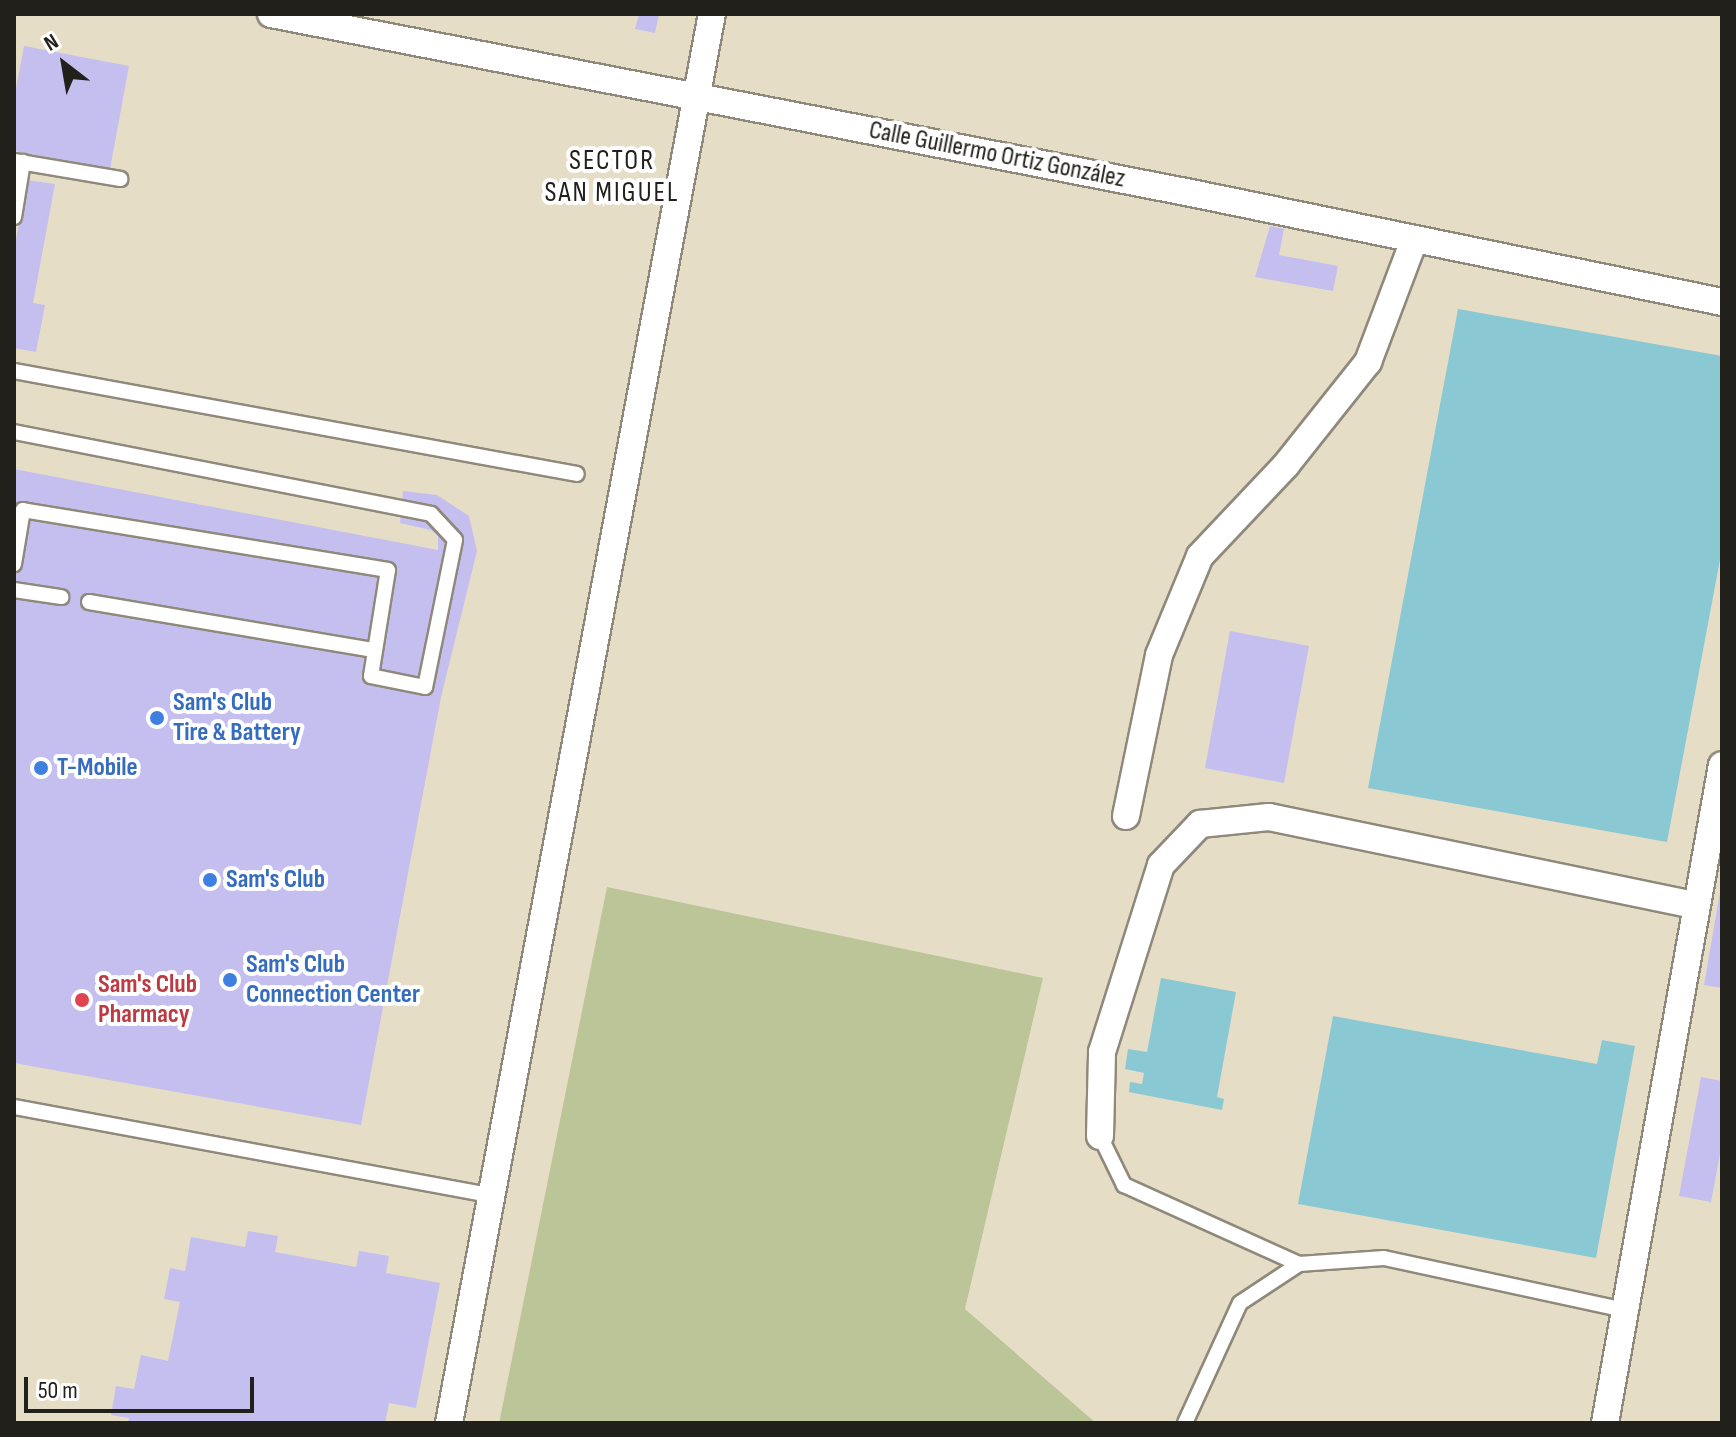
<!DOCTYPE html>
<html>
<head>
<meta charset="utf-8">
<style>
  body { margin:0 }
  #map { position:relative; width:1736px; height:1437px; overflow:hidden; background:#efe9d9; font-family:"Sofia Sans Condensed",sans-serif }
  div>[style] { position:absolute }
  .built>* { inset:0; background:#e6ddc6 }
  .green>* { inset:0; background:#bcc598 }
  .water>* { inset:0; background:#8ac9d3 }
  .building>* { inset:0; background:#c4bfef }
  .roads { filter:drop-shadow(2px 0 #8f897b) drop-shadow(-2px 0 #8f897b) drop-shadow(0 2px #8f897b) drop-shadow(0 -2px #8f897b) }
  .lane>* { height:14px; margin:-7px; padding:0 7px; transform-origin:7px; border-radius:7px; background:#fff }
  .street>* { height:26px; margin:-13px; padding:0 13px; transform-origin:13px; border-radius:13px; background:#fff }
  .dots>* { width:22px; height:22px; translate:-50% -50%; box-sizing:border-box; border:4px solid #fff; border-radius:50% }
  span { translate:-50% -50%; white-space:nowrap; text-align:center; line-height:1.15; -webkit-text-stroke:8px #fff; paint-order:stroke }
  .street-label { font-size:26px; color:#22201a }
  .shop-label { font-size:26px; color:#366cbe; font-weight:700 }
  .left { translate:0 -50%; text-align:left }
  .health-label { font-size:26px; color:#be3a42; font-weight:700 }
  .neighbourhood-label { font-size:28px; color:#22201a; letter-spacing:2px }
  .frame { position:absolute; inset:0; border:16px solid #22201a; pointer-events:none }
  .north { position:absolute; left:24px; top:24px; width:80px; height:80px; -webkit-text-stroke:6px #fff; paint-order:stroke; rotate:329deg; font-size:22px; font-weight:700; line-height:32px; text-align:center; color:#22201a }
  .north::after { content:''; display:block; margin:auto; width:28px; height:36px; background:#22201a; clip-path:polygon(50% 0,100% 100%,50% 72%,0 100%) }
  .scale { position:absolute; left:24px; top:1377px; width:230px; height:36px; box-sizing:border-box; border:4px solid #22201a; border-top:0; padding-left:10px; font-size:24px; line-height:28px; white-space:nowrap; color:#22201a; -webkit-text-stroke:6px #fff; paint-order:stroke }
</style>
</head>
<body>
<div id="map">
  <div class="built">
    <div style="clip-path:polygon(14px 14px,1722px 14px,1722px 1423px,1096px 1423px,965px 1309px,1043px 978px,608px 888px,499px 1423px,14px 1423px)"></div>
  </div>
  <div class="green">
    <div style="clip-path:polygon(607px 887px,1043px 978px,965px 1309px,1096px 1423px,499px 1423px)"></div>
  </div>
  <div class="water">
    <div style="clip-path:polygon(1458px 309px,1722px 356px,1722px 549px,1667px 842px,1368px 788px)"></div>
    <div style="clip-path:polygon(1161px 978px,1236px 992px,1217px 1097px,1224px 1099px,1222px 1110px,1129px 1092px,1130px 1082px,1142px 1084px,1144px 1073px,1125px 1069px,1128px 1049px,1147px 1052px)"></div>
    <div style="clip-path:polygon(1333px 1016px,1597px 1064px,1602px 1040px,1635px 1046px,1596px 1258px,1298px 1204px)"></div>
  </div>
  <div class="building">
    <div style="clip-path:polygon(639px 14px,659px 14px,655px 33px,635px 29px)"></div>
    <div style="clip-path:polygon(24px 46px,129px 66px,110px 169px,14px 151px,14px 99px)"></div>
    <div style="clip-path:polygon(27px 180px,55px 184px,33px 303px,45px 305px,36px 352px,14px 348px,14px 250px)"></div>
    <div style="clip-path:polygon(1270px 226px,1284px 229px,1279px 255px,1338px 266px,1333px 291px,1255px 277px)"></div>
    <div style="clip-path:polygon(14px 469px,438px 550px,438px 536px,431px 530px,400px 523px,403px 491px,437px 495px,469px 516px,477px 551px,441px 697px,361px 1125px,14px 1063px)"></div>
    <div style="clip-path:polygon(1230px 631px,1309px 646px,1284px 783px,1205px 768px)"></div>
    <div style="clip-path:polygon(1720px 892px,1722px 892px,1722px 988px,1704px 985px)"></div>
    <div style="clip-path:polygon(1701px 1077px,1722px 1081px,1722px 1143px,1711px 1202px,1679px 1196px)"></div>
    <div style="clip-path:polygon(248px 1231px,278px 1236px,275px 1252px,356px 1267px,359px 1251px,389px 1256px,386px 1273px,440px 1283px,416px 1408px,389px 1403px,385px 1423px,128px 1423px,129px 1418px,111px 1415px,116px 1386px,134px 1389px,141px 1355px,168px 1361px,180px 1302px,164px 1299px,170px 1268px,185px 1271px,191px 1237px,245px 1247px)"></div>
  </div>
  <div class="roads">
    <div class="lane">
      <div style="left:14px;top:161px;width:108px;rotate:9.6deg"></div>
      <div style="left:14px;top:217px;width:56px;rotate:-80.7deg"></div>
      <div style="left:14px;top:371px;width:572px;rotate:10.37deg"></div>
      <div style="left:14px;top:432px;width:425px;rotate:11.1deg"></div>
      <div style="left:431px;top:514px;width:35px;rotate:47deg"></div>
      <div style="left:455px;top:540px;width:150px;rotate:101.5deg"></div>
      <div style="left:425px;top:687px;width:55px;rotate:-168.5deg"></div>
      <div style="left:371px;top:676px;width:107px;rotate:-80.9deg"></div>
      <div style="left:388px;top:570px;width:370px;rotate:-170.7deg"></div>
      <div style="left:23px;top:510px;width:55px;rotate:99.5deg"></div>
      <div style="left:14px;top:590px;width:48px;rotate:8.5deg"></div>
      <div style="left:89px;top:602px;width:289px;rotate:9.6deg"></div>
      <div style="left:14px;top:1107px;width:485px;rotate:10.5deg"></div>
      <div style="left:1100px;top:1136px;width:55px;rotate:63.9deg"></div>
      <div style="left:1124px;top:1185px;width:192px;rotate:24.3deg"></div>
      <div style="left:1185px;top:1423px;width:132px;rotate:-65.4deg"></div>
      <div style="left:1240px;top:1303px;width:71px;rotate:-33.5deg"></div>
      <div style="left:1299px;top:1264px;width:85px;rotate:-4deg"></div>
      <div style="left:1384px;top:1258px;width:247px;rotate:12.2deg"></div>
    </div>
    <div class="street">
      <div style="left:271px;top:14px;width:937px;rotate:11.01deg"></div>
      <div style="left:1191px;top:193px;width:542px;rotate:11.6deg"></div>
      <div style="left:1126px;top:816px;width:164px;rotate:-78.4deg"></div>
      <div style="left:1159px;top:655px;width:107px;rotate:-67.5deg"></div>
      <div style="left:1200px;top:556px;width:125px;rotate:-46.6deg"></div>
      <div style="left:1286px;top:465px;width:132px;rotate:-51.5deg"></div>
      <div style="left:1368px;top:362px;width:130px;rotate:-69.3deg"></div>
      <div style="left:1100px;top:1136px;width:84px;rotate:-88.6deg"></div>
      <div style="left:1102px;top:1052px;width:196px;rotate:-72.5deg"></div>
      <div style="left:1161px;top:865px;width:57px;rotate:-46.4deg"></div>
      <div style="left:1200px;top:824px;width:69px;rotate:-5.8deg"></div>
      <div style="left:1269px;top:817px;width:434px;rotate:11.7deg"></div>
      <div style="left:449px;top:1423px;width:1433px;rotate:-79.43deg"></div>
      <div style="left:1605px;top:1423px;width:668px;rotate:-79.92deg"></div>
    </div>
  </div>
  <div class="dots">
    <div style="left:157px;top:718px;background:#3f7fe0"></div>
    <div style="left:41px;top:768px;background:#3f7fe0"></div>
    <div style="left:210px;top:880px;background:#3f7fe0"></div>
    <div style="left:230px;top:980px;background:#3f7fe0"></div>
    <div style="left:82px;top:1000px;background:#e0444e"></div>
  </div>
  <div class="street-label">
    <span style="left:997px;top:155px;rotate:11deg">Calle Guillermo Ortiz González</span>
  </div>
  <div class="shop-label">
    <span class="left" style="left:173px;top:718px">Sam's Club<br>Tire &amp; Battery</span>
    <span class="left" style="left:57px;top:768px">T-Mobile</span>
    <span class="left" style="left:226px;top:880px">Sam's Club</span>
    <span class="left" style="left:246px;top:980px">Sam's Club<br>Connection Center</span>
  </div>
  <div class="health-label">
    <span class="left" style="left:98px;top:1000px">Sam's Club<br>Pharmacy</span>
  </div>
  <div class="neighbourhood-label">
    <span style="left:612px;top:177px">SECTOR<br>SAN MIGUEL</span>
  </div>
  <div class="frame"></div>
  <div class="north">N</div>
  <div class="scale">50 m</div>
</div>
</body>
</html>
